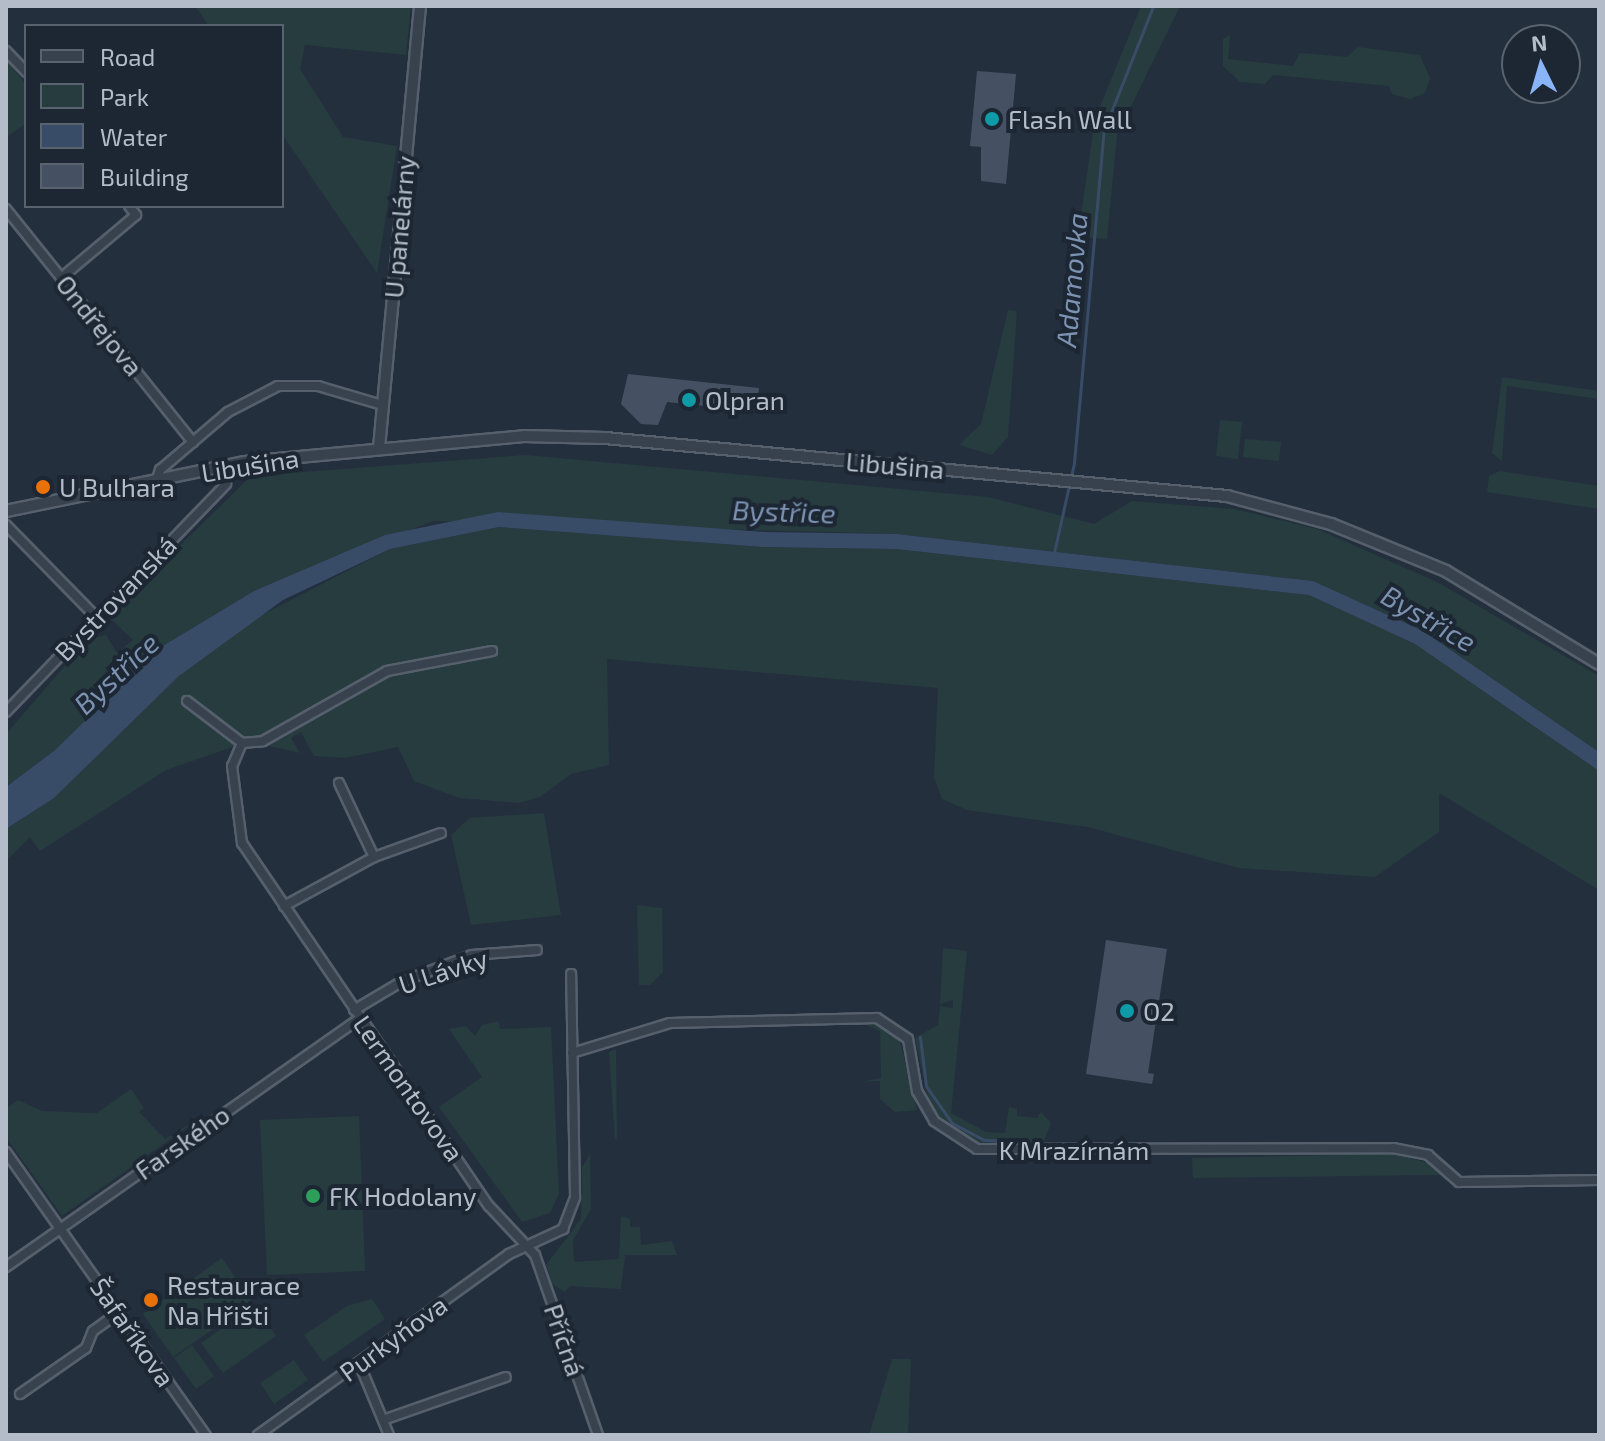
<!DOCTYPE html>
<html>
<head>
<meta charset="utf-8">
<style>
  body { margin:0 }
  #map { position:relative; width:1605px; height:1441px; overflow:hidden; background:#242f3e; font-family:"Exo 2",sans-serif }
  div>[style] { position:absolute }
  .green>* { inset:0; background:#263c3f }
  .water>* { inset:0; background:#394c67 }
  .stream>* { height:3px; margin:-1.5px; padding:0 1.5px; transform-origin:1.5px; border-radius:1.5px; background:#394c67 }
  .building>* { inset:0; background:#455162 }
  .roads { filter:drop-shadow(2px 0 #565f6c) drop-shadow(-2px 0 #565f6c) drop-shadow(0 2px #565f6c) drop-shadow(0 -2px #565f6c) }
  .minor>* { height:8px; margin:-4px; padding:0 4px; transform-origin:4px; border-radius:4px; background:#38414e }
  .tertiary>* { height:10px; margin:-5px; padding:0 5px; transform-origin:5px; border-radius:5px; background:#38414e }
  .dots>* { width:22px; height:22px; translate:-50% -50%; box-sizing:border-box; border:4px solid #1d2633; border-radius:50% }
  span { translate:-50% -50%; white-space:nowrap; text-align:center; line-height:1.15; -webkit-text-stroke:8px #1d2633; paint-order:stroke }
  .poi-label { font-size:26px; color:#b4bcc9 }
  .left { translate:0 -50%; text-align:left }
  .street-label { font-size:26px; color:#b4bcc9 }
  .water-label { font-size:28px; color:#7c92b1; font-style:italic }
  .frame { position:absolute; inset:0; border:8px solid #b4bcc9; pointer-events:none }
  .legend { position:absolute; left:24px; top:24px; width:260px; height:184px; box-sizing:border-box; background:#1d2633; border:2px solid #59626f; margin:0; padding:10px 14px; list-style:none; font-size:24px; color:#b4bcc9 }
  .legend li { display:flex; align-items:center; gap:16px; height:40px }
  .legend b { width:40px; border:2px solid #59626f }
  .north { position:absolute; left:1501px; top:24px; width:80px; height:80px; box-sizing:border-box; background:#1d2633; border:2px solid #59626f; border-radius:50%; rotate:355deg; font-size:22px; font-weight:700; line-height:32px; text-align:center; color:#b4bcc9 }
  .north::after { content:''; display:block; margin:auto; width:28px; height:36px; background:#8ab4f8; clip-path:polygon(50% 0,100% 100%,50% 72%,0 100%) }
</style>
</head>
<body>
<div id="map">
  <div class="green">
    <div style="clip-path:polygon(195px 6px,411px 6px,406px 55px,305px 45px,300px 69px,343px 137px,397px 146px,377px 273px,282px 134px,282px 26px,209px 26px)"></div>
    <div style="clip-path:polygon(1141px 6px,1180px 6px,1117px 135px,1107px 239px,1070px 236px,1081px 215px,1095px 119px)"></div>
    <div style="clip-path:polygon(1230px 35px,1228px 59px,1293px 66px,1300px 53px,1347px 57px,1358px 47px,1420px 55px,1430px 78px,1425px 93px,1410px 99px,1392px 94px,1389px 86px,1273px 75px,1265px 84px,1240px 82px,1223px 66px,1223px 39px)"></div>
    <div style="clip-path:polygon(8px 62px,26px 85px,26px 123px,8px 136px)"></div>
    <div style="clip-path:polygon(1008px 310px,1017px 311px,1008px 437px,992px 455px,959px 445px,981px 424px)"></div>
    <div style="clip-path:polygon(1502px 377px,1599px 391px,1599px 399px,1507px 386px,1502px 461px,1492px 453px)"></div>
    <div style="clip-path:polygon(1220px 420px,1242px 422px,1238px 459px,1216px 456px)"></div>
    <div style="clip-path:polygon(1245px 439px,1281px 442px,1279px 461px,1243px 457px)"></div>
    <div style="clip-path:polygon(525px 455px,987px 497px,1094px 524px,1132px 501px,1234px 509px,1317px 529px,1437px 582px,1599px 676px,1599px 752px,1423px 631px,1313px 581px,897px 534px,433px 521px,254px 591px,161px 647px,55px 750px,6px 787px,6px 734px,88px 639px,106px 635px,117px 653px,133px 640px,108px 616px,251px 476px)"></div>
    <div style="clip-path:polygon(1500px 471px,1599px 486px,1599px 509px,1487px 492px,1489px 476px)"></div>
    <div style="clip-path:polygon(499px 527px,763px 547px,896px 549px,1309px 595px,1415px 644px,1599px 771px,1599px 890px,1439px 793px,1439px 832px,1375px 877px,1239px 868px,1088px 827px,967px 810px,942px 799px,934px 778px,938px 688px,607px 659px,609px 765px,571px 774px,540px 797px,519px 803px,459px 798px,414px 781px,398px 747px,345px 758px,314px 756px,301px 732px,291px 738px,300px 753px,264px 745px,390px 676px,483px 657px,482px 647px,385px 666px,250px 741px,166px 770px,40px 851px,30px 837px,6px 861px,6px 829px,54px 798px,179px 676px,248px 622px,390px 549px)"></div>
    <div style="clip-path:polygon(544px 813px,561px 915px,471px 925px,451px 835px,470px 818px)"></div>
    <div style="clip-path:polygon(637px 905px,662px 908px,663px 972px,650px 985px,639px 985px)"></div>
    <div style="clip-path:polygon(943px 948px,967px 951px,951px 1113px,986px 1132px,1005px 1133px,1009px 1107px,1017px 1109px,1017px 1116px,1037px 1118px,1041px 1112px,1051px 1123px,1043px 1143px,980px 1144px,944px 1125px,930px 1106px,915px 1038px,938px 1025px,940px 1006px,953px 1008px,953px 1000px,940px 1004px)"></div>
    <div style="clip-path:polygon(499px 1021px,500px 1029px,551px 1027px,559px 1194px,550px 1213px,522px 1222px,439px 1107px,482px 1077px,449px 1029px,466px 1026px,475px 1036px,482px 1025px)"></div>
    <div style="clip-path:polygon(863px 1024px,881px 1025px,900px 1041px,917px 1110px,895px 1112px,880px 1099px,880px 1081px,860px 1082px,881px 1078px,880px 1031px)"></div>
    <div style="clip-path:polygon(616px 1049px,617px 1139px,615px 1139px,609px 1052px)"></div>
    <div style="clip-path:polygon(131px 1089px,144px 1108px,139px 1112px,165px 1139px,203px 1116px,62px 1216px,6px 1137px,6px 1109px,18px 1100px,42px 1111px,97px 1113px)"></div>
    <div style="clip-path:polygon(359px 1116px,365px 1271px,267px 1275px,260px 1120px)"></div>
    <div style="clip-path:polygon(590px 1154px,591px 1209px,573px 1240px,574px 1262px,619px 1259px,621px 1216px,630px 1219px,630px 1227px,640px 1227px,641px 1245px,672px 1241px,677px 1255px,625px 1255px,621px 1289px,570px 1286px,565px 1292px,552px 1284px,546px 1265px,581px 1219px,582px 1167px)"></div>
    <div style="clip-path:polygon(1396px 1154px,1435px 1165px,1442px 1175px,1193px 1178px,1192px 1158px)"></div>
    <div style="clip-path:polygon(222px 1258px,252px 1302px,173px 1357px,143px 1314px)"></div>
    <div style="clip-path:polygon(372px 1299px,385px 1319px,323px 1362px,304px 1335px,347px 1306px)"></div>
    <div style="clip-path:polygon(255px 1305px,276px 1336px,223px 1373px,201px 1343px)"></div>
    <div style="clip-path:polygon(192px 1345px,214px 1376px,196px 1389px,174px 1358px)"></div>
    <div style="clip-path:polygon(892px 1359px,911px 1359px,908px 1435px,869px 1435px)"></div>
    <div style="clip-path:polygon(294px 1360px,308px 1380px,274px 1404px,260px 1383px)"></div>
  </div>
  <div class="water">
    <div style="clip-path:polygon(498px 512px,764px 532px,897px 534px,1313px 581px,1423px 631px,1599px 752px,1599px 771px,1415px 644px,1309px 595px,896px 549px,763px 547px,499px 527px,390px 549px,283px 600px,179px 676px,54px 798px,6px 829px,6px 787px,55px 750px,161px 647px,254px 591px,385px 535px)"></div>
  </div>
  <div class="stream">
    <div style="left:1053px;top:557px;width:96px;rotate:-77.4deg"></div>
    <div style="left:1074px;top:463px;width:334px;rotate:-84.9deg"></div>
    <div style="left:1104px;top:130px;width:133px;rotate:-68.4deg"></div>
    <div style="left:920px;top:1037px;width:49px;rotate:83deg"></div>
    <div style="left:926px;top:1086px;width:45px;rotate:54.9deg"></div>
    <div style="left:952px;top:1123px;width:36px;rotate:28deg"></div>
    <div style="left:984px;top:1140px;width:53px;rotate:2.2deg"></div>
  </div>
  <div class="building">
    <div style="clip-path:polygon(977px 71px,1016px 74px,1006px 184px,981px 181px,981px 147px,970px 146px)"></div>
    <div style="clip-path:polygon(628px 374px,759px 388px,756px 411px,667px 402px,658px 425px,641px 424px,621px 404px)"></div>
    <div style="clip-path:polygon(1106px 940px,1167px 949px,1148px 1073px,1154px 1074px,1152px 1084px,1086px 1074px)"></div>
  </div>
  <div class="roads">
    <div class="minor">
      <div style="left:6px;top:51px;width:29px;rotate:46deg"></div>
      <div style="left:6px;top:209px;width:299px;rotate:51.3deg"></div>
      <div style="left:61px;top:278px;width:98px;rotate:-40deg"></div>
      <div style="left:136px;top:215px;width:11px;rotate:-128deg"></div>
      <div style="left:156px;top:482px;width:13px;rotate:-72deg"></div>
      <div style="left:160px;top:470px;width:89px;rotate:-40.5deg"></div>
      <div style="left:228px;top:412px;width:56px;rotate:-27.5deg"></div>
      <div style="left:278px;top:386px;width:40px"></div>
      <div style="left:318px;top:386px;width:67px;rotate:16.5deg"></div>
      <div style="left:6px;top:525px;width:127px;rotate:45.6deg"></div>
      <div style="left:187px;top:701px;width:69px;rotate:37.4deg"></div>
      <div style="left:6px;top:712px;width:317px;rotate:-46deg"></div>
      <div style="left:242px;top:743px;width:25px;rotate:113deg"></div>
      <div style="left:232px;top:766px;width:78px;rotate:82.6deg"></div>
      <div style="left:242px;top:843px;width:439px;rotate:55.8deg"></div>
      <div style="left:489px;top:1206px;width:67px;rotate:46.8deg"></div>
      <div style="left:535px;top:1255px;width:191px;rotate:70.7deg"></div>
      <div style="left:242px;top:743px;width:21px;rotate:-5deg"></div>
      <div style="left:263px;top:741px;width:142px;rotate:-29.4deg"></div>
      <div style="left:387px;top:671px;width:107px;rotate:-10.8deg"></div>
      <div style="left:339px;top:783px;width:82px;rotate:64.7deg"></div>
      <div style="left:284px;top:906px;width:102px;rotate:-28.6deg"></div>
      <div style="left:374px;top:857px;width:71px;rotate:-19.7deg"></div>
      <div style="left:354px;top:1010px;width:55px;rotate:-30.8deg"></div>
      <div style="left:401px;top:982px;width:76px;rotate:-20.8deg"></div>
      <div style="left:472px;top:955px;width:65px;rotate:-4.4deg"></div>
      <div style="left:572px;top:1053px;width:102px;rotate:-17deg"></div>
      <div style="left:670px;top:1023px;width:207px;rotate:-1.4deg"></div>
      <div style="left:877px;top:1018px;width:37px;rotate:34deg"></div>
      <div style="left:908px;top:1039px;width:53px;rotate:80.2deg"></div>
      <div style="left:917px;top:1091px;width:34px;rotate:60deg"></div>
      <div style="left:934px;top:1121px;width:51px;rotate:33.1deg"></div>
      <div style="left:977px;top:1149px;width:416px;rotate:-0.1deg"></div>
      <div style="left:1393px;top:1148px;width:36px;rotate:11deg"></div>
      <div style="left:1428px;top:1155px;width:41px;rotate:41.1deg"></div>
      <div style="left:1459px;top:1182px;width:140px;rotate:-0.8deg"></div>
      <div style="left:6px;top:1152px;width:347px;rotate:54.8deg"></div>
      <div style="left:6px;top:1267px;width:433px;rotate:-35.1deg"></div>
      <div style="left:359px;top:1363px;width:78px;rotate:67.4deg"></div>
      <div style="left:20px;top:1394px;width:80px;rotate:-34.9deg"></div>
      <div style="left:86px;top:1348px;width:18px;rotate:-68deg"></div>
      <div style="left:93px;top:1331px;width:32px;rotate:-36deg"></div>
      <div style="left:383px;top:1420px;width:130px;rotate:-19.3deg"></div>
      <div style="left:258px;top:1435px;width:309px;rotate:-35.8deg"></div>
      <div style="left:509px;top:1254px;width:60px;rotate:-24.8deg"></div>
      <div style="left:563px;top:1229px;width:34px;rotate:-69deg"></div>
      <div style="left:575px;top:1197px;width:223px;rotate:-91deg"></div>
    </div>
    <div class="tertiary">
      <div style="left:379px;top:448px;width:444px;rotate:-84.7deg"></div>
      <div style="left:6px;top:511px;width:244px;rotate:-11.6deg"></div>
      <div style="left:245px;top:462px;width:280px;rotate:-5.3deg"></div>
      <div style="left:524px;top:436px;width:81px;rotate:1.4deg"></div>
      <div style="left:605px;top:438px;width:625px;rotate:5.33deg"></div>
      <div style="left:1227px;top:496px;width:108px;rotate:15.1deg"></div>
      <div style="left:1331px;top:524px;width:124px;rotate:22.2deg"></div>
      <div style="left:1446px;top:571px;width:179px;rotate:31.3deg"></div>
    </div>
  </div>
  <div class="dots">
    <div style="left:992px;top:119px;background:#0f9aa8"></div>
    <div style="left:689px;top:400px;background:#0f9aa8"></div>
    <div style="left:43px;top:487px;background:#e8710a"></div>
    <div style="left:1127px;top:1011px;background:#0f9aa8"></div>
    <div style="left:313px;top:1196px;background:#2e9e5b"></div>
    <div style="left:151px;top:1300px;background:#e8710a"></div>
  </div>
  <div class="poi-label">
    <span class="left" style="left:1008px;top:119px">Flash Wall</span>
    <span class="left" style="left:705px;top:400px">Olpran</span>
    <span class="left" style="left:59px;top:487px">U Bulhara</span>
    <span class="left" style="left:1143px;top:1011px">O2</span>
    <span class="left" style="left:329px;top:1196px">FK Hodolany</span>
    <span class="left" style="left:167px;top:1300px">Restaurace<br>Na Hřišti</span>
  </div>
  <div class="street-label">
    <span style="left:399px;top:227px;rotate:-85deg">U panelárny</span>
    <span style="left:100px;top:325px;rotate:51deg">Ondřejova</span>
    <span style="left:250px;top:465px;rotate:-9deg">Libušina</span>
    <span style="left:895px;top:465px;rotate:5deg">Libušina</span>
    <span style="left:115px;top:598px;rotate:-46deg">Bystrovanská</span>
    <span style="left:443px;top:971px;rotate:-18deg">U Lávky</span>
    <span style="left:409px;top:1088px;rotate:55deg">Lermontovova</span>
    <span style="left:182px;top:1142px;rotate:-35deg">Farského</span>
    <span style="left:1074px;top:1150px">K Mrazírnám</span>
    <span style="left:133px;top:1332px;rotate:55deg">Šafaříkova</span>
    <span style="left:393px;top:1338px;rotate:-36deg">Purkyňova</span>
    <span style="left:565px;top:1340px;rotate:71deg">Příčná</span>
  </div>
  <div class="water-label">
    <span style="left:1071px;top:280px;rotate:-85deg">Adamovka</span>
    <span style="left:784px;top:511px;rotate:2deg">Bystřice</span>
    <span style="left:1429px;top:618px;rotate:30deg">Bystřice</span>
    <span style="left:116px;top:673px;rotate:-43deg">Bystřice</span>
  </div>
  <div class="frame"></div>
  <ul class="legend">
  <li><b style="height:10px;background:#38414e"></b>Road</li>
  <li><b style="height:22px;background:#263c3f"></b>Park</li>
  <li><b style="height:22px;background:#394c67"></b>Water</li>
  <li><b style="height:22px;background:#455162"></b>Building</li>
  </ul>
  <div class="north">N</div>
</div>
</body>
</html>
